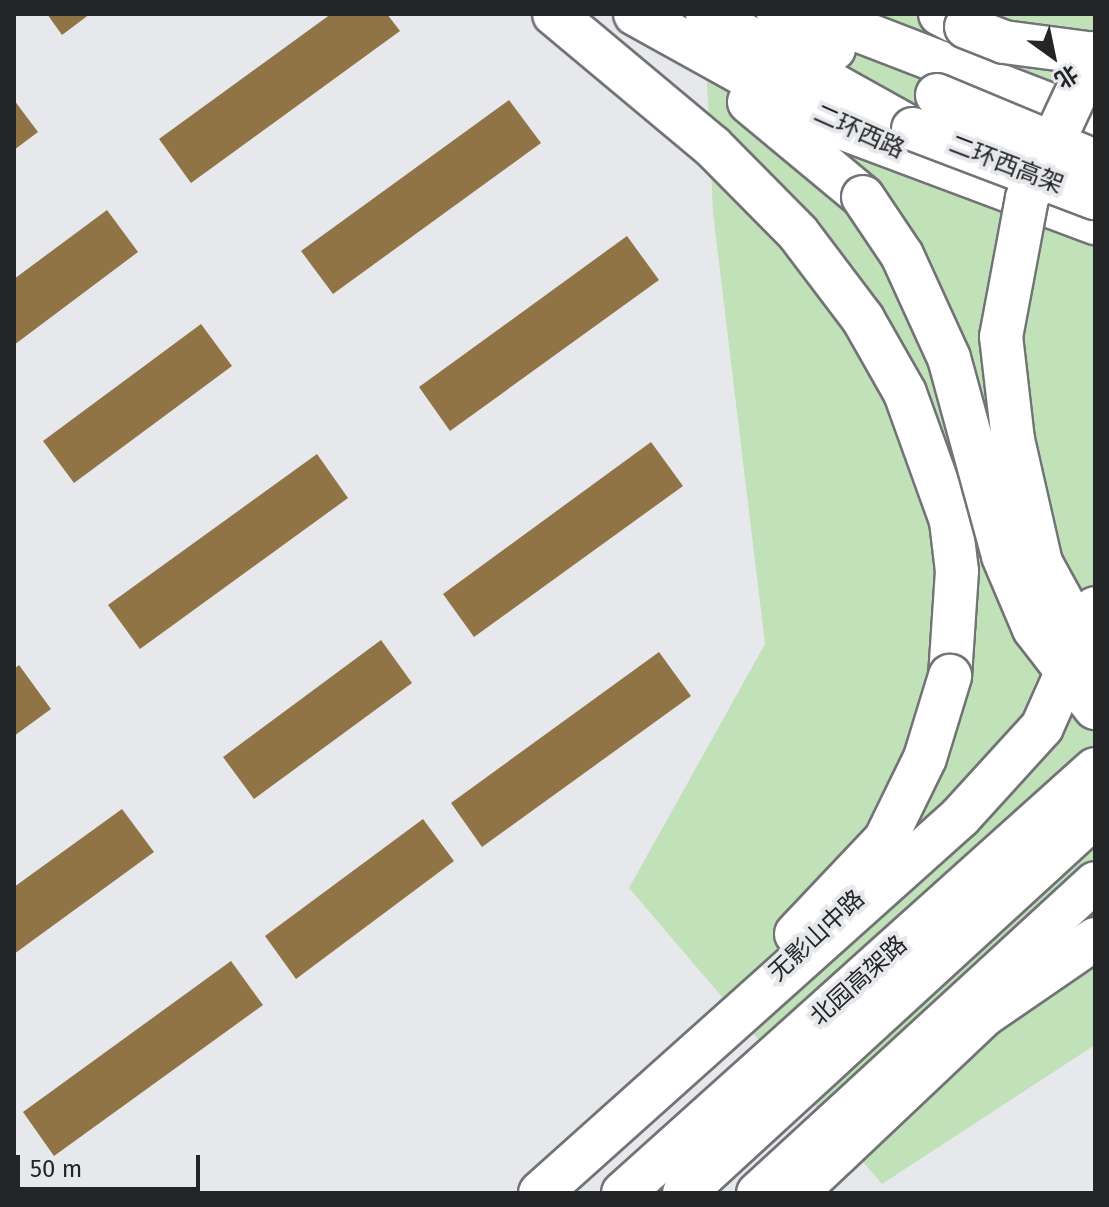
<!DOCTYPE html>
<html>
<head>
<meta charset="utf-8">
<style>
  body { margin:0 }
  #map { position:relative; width:1109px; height:1207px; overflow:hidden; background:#e7e8ec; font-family:"Fira Sans","Noto Sans SC",sans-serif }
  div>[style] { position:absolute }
  .green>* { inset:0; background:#c1e1b9 }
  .building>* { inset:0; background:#907445 }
  .roads { filter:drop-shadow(2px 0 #727376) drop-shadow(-2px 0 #727376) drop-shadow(0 2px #727376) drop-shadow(0 -2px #727376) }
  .primary>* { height:40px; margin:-20px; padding:0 20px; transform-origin:20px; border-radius:20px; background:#fff }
  .trunk>* { height:42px; margin:-21px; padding:0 21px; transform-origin:21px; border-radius:21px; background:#fff }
  .bridges { filter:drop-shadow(2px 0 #727376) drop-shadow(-2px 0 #727376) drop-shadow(0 2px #727376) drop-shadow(0 -2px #727376) }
  .trunk-bridge>* { height:42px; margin:-21px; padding:0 21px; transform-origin:21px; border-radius:21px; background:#fff }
  span { translate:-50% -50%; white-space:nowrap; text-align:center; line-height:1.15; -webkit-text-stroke:8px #e7e8ec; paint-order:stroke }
  .street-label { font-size:24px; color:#242526 }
  .frame { position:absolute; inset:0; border:16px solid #242526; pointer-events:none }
  .north { position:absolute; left:1013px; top:16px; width:80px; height:80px; -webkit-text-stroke:6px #e7e8ec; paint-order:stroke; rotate:147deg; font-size:22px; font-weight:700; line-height:32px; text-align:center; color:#242526 }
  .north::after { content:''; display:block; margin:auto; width:28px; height:36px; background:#242526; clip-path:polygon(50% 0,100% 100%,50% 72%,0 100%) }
  .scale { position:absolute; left:16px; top:1155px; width:184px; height:36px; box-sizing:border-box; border:4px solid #242526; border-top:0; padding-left:10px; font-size:24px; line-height:28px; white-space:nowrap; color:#242526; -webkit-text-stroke:6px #e7e8ec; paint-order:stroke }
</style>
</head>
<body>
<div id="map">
  <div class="green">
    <div style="clip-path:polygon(704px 14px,1095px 14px,1095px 1045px,882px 1184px,629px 888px,765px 644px,713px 213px)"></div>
  </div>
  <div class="building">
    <div style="clip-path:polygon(47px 14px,90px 14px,62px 35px)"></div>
    <div style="clip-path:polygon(331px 14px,387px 14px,400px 31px,191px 183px,159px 139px)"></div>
    <div style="clip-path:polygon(14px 100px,38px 132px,14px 150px)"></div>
    <div style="clip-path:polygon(509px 100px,541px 143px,333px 294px,301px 251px)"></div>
    <div style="clip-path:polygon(107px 210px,138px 252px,14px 345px,14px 279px)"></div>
    <div style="clip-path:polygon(627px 236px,659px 280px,450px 431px,419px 387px)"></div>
    <div style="clip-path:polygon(201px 324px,232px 366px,74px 483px,43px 441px)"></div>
    <div style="clip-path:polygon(651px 442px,683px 486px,474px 637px,443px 594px)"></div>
    <div style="clip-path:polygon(317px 454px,348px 498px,140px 649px,108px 605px)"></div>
    <div style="clip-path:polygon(381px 640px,412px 683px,254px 799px,223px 757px)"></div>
    <div style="clip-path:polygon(659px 652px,691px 696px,482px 847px,451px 803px)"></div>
    <div style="clip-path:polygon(19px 665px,51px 709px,14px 736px,14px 669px)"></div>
    <div style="clip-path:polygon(122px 809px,154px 852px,14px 954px,14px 887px)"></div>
    <div style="clip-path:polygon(423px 819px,454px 861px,296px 979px,265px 936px)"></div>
    <div style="clip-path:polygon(231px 961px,263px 1005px,54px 1156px,23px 1112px)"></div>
  </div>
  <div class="roads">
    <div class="primary">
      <div style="left:757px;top:1193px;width:459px;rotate:-42.6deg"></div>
    </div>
    <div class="trunk">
      <div style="left:554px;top:14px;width:206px;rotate:39.9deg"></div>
      <div style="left:712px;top:146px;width:122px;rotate:45.3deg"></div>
      <div style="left:798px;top:233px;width:108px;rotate:52.9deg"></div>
      <div style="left:863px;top:319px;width:85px;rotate:60.4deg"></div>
      <div style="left:905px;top:393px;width:136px;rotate:70.2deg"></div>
      <div style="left:951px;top:521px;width:50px;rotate:83.2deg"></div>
      <div style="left:957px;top:571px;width:105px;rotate:93.8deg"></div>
      <div style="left:635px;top:14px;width:235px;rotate:29deg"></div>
      <div style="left:841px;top:128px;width:271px;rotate:20.5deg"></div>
      <div style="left:707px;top:14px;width:236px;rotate:29.2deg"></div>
      <div style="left:778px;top:14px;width:66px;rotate:32deg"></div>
      <div style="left:815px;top:14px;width:300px;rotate:21.1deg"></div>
      <div style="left:940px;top:14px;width:29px;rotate:27deg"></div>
      <div style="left:749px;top:102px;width:148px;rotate:39.8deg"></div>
      <div style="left:623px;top:1193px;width:634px;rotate:-41.93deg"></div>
      <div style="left:684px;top:1193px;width:558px;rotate:-42.53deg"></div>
      <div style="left:796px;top:1193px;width:257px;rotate:-43.4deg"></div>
      <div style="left:983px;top:1016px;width:136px;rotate:-34.5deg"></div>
    </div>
  </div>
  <div class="bridges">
    <div class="trunk-bridge">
      <div style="left:966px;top:27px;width:41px;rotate:21.5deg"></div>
      <div style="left:1004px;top:42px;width:92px;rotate:7.5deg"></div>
      <div style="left:937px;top:95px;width:171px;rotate:22.7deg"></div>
      <div style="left:913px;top:129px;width:195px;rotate:20.8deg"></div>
      <div style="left:863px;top:197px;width:70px;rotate:56.1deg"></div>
      <div style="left:902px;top:255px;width:113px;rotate:65.5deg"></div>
      <div style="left:949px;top:358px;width:205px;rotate:74.7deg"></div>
      <div style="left:1003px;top:556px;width:79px;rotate:67deg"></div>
      <div style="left:1034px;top:629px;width:100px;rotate:52.3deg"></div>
      <div style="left:1092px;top:656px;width:106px;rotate:-118.7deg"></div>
      <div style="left:1041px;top:563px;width:126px;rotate:-102.8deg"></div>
      <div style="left:1013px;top:440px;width:104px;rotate:-96.6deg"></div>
      <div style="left:1001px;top:337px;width:141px;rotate:-79.4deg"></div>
      <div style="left:1027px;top:198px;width:160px;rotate:-64.9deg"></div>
      <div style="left:796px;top:934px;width:129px;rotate:-46.6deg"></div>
      <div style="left:885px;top:840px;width:91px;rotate:-64deg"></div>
      <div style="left:925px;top:758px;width:86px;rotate:-73deg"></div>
      <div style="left:540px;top:1193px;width:564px;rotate:-41.84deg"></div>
      <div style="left:960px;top:817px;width:122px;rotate:-47.7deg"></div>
      <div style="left:1042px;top:727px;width:130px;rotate:-66deg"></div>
    </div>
  </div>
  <div class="street-label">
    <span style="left:859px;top:132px;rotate:24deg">二环西路</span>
    <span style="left:1006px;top:165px;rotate:21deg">二环西高架</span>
    <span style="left:817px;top:936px;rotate:-43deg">无影山中路</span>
    <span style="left:859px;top:981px;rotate:-42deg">北园高架路</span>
  </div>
  <div class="frame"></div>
  <div class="north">北</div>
  <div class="scale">50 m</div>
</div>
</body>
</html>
